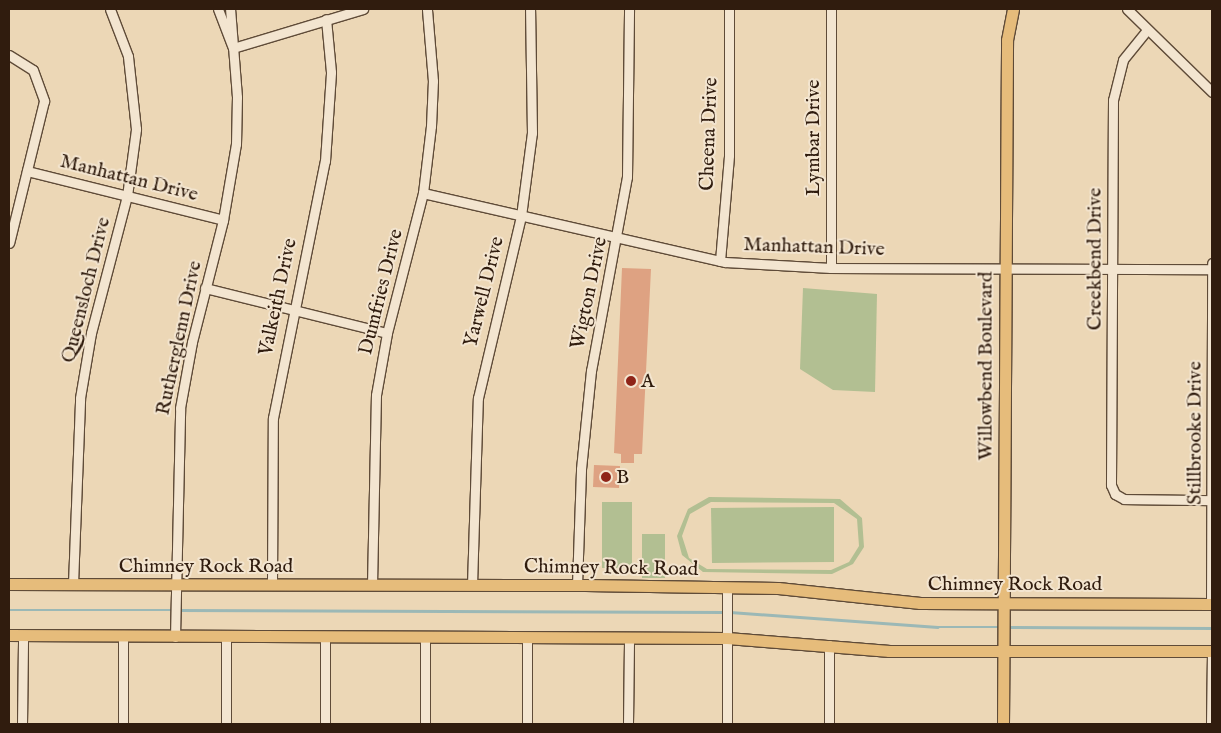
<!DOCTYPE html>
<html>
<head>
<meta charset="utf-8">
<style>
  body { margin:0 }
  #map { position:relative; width:1221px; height:733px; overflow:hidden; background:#ecd7b6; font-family:"IM FELL English",serif }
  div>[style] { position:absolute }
  .green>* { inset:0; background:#b2bf92 }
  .stream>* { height:2.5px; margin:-1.25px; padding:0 1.25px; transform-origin:1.25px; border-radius:1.25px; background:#9bb8b6 }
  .building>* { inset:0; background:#dea282 }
  .roads { filter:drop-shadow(1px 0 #5f4b38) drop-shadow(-1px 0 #5f4b38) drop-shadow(0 1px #5f4b38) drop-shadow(0 -1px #5f4b38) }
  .minor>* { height:9px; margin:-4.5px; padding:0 4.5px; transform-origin:4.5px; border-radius:4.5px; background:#f3e5d0 }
  .major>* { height:11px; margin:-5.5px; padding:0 5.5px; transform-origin:5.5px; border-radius:5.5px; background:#e6bc7b }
  .dots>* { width:14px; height:14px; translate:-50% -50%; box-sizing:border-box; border:2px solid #f3e5d0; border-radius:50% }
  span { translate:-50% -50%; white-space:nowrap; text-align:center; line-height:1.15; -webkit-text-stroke:4px #f3e5d0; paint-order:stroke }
  .street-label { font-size:20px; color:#301c0e }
  .poi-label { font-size:20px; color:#301c0e }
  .left { translate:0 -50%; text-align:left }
  .frame { position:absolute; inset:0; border:10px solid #301c0e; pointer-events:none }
</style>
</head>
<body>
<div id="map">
  <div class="green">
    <div style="clip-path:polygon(803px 288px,877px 294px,875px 392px,833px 390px,800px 369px)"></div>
    <div style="clip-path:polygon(evenodd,709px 497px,840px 499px,862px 518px,864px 547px,853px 564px,832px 574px,703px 572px,682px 555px,677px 536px,688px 509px,709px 497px,711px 502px,834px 503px,857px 519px,859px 546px,849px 562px,831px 570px,707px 569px,689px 558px,682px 536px,690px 514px,711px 502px)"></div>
    <div style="clip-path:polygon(602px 502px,632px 502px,632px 568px,602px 568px)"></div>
    <div style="clip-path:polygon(834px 507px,834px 562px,712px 563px,711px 508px)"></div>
    <div style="clip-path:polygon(642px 534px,665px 534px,665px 578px,642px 578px)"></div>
  </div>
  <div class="stream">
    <div style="left:9px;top:610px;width:163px"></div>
    <div style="left:178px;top:610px;width:547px;rotate:0.21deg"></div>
    <div style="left:730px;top:612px;width:208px;rotate:4.1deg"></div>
    <div style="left:937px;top:627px;width:62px"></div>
    <div style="left:1007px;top:627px;width:205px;rotate:0.3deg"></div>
  </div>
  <div class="building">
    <div style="clip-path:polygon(622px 268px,651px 269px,642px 454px,634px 454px,634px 463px,621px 463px,621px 454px,614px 453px)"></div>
    <div style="clip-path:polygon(594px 465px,620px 466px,619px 488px,593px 487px)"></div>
  </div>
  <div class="roads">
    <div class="minor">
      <div style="left:218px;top:9px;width:40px;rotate:69deg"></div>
      <div style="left:831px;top:9px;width:259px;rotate:90deg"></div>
      <div style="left:1127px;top:9px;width:119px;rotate:44.3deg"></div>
      <div style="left:1147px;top:30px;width:38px;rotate:129deg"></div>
      <div style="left:1123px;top:60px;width:41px;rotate:104deg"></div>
      <div style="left:1113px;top:100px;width:385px;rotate:90.3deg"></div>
      <div style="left:1111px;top:485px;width:10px;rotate:66deg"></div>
      <div style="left:1115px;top:494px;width:10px;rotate:29deg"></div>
      <div style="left:1124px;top:499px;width:88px;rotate:0.7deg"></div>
      <div style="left:233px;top:48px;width:136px;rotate:-16.7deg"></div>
      <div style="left:9px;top:55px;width:28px;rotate:32deg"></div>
      <div style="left:33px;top:70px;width:33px;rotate:70deg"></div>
      <div style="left:44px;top:101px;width:146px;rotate:103.8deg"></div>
      <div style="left:27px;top:171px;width:202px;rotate:14deg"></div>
      <div style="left:423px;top:193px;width:310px;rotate:12.9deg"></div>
      <div style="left:725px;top:262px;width:106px;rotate:3.2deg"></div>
      <div style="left:831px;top:268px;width:381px;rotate:0.2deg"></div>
      <div style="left:720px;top:261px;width:106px;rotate:-85.1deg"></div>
      <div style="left:729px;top:155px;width:146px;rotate:-90deg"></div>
      <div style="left:205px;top:288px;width:187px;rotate:13.9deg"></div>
      <div style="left:73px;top:584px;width:186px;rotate:-87.8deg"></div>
      <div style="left:80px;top:398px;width:66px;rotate:-80.4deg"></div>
      <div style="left:91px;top:333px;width:142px;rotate:-75.3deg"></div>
      <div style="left:127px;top:196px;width:68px;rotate:-82.3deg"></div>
      <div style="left:136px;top:129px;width:73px;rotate:-96.3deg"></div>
      <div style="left:128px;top:56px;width:50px;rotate:-111deg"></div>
      <div style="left:272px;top:584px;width:166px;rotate:-89.7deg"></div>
      <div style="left:273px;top:418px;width:262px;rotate:-78.6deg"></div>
      <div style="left:325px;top:161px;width:89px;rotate:-86.1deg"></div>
      <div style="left:331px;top:72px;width:53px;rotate:-95.4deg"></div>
      <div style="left:372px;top:585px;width:190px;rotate:-88.8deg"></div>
      <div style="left:376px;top:395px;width:63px;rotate:-79.9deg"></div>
      <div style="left:387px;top:333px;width:145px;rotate:-75.6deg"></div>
      <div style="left:423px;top:193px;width:67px;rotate:-83.2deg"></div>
      <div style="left:431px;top:126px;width:45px;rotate:-87.5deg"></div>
      <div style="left:433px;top:81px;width:72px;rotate:-94.8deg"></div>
      <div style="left:472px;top:585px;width:187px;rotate:-88.2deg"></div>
      <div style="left:478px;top:398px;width:187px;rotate:-76.7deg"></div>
      <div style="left:521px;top:216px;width:84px;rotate:-82.5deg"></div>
      <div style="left:532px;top:133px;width:124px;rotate:-90.9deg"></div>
      <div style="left:577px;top:585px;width:116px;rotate:-88deg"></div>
      <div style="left:581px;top:469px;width:99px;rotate:-84.2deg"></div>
      <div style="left:591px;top:371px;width:197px;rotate:-79.5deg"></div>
      <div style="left:627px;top:177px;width:168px;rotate:-89.3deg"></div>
      <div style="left:727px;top:588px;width:136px;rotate:90deg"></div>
      <div style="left:1211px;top:604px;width:341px;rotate:-89.8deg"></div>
      <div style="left:175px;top:637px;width:229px;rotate:-88.7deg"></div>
      <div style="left:180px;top:408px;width:67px;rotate:-79.7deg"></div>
      <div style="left:192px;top:342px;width:126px;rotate:-75.7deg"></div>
      <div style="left:223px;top:220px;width:77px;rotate:-80.3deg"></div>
      <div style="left:236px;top:144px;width:47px;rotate:-88.8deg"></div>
      <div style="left:237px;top:97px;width:88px;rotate:-94.5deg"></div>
      <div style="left:22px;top:724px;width:88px;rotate:-89.3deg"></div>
      <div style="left:123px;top:724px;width:87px;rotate:-90deg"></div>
      <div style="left:226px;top:724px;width:87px;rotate:-90deg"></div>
      <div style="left:325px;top:724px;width:87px;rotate:-90deg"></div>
      <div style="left:425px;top:724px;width:87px;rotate:-90deg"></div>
      <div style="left:527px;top:724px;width:86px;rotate:-90deg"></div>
      <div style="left:628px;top:724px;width:86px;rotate:-89.3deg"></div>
      <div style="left:829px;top:724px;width:79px;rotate:-90deg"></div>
      <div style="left:1211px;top:724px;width:73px;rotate:-89.2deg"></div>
    </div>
    <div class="major">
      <div style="left:9px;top:584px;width:576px;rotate:0.1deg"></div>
      <div style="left:585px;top:585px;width:193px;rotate:0.9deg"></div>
      <div style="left:778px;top:588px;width:143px;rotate:6deg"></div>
      <div style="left:920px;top:603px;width:292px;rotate:0.2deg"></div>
      <div style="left:9px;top:635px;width:718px;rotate:0.24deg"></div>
      <div style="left:727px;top:638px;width:163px;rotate:4.6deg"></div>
      <div style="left:889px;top:651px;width:323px"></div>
      <div style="left:1003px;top:724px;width:684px;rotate:-89.66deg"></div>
      <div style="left:1007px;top:40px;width:32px;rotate:-79deg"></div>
    </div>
  </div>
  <div class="dots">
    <div style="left:631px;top:381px;background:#8f2418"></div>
    <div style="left:606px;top:477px;background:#8f2418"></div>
  </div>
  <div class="street-label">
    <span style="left:709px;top:134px;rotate:-88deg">Cheena Drive</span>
    <span style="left:813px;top:138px;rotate:-90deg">Lymbar Drive</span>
    <span style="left:129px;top:178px;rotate:14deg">Manhattan Drive</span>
    <span style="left:814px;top:247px;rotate:2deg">Manhattan Drive</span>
    <span style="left:1095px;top:259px;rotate:-90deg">Creekbend Drive</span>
    <span style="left:86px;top:290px;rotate:-76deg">Queensloch Drive</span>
    <span style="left:381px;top:292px;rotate:-76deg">Dumfries Drive</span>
    <span style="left:484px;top:292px;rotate:-76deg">Yarwell Drive</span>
    <span style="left:589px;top:293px;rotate:-78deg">Wigton Drive</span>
    <span style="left:278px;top:297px;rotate:-78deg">Valkeith Drive</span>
    <span style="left:179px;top:338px;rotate:-78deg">Rutherglenn Drive</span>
    <span style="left:986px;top:366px;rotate:-90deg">Willowbend Boulevard</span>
    <span style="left:1195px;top:433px;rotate:-90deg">Stillbrooke Drive</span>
    <span style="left:206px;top:566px">Chimney Rock Road</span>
    <span style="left:611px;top:568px;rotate:1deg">Chimney Rock Road</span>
    <span style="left:1015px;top:584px">Chimney Rock Road</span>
  </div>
  <div class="poi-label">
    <span class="left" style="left:641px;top:381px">A</span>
    <span class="left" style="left:616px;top:477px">B</span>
  </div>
  <div class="frame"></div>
</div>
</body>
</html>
